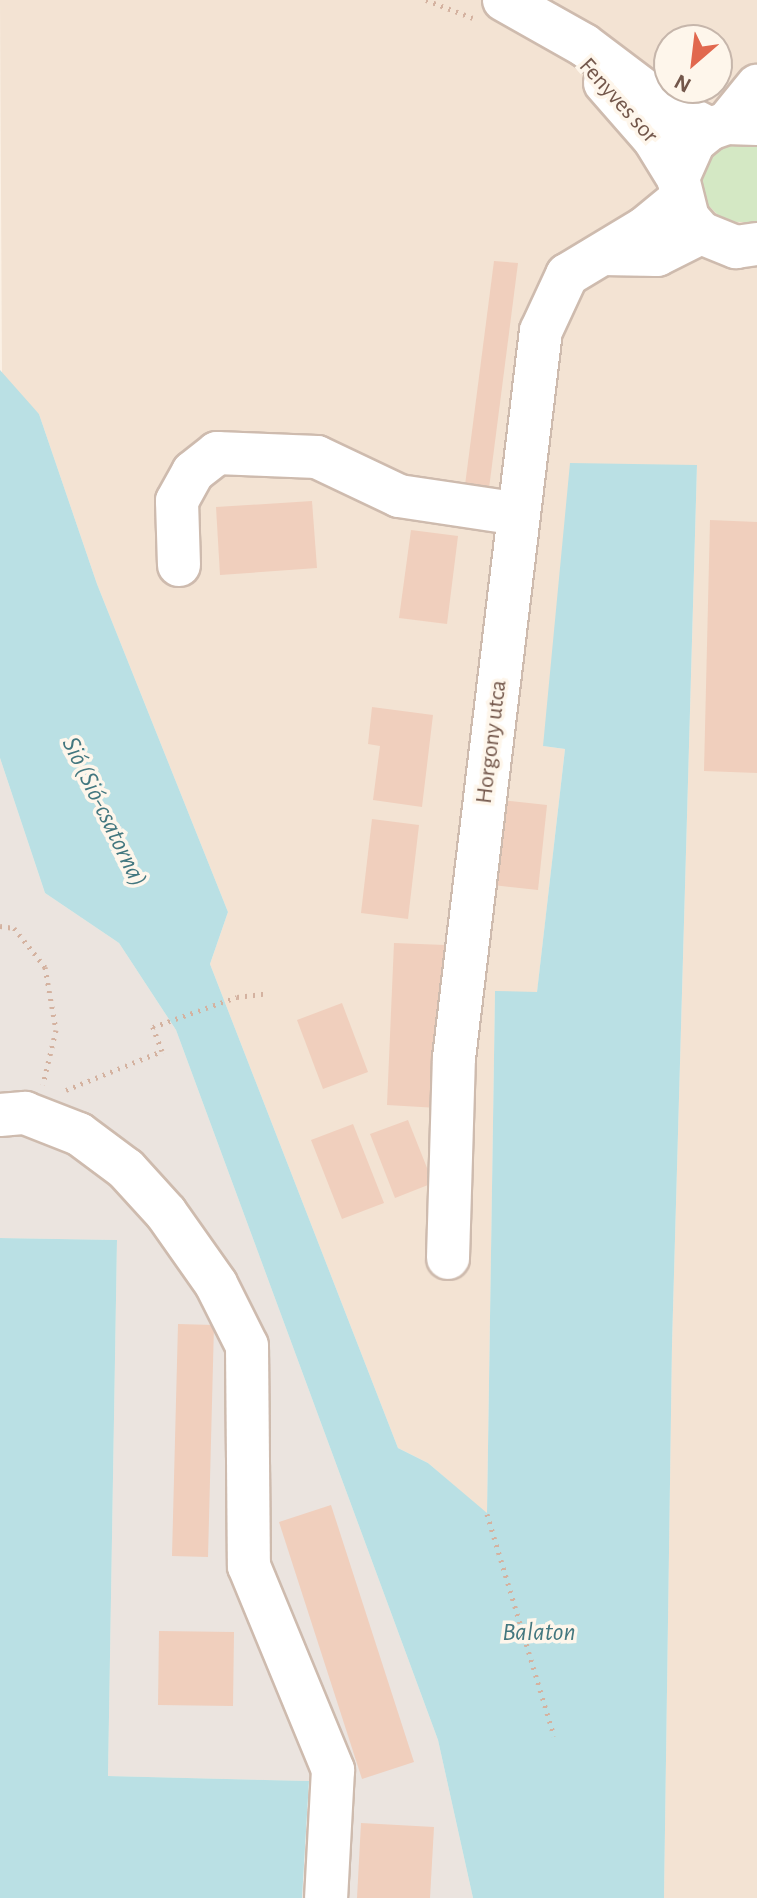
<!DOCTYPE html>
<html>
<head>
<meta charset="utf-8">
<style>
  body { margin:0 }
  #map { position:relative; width:757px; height:1898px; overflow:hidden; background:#fbf1e5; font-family:"Alegreya Sans",sans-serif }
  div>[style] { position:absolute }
  .residential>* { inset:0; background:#f3e3d3 }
  .industrial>* { inset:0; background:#ebe4df }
  .green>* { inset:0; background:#d4e8c4 }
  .water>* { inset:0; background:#bae0e4 }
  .building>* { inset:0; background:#f0cfbd }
  .path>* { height:5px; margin-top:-2.5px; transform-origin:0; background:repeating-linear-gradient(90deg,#d4b2a0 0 2px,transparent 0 8px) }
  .roads { filter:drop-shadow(2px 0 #cebbae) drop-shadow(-2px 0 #cebbae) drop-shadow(0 2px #cebbae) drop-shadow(0 -2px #cebbae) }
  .minor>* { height:42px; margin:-21px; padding:0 21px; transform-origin:21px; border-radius:21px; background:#fff }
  span { translate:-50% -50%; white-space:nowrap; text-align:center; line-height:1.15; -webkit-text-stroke:7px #fef6eb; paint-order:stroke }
  .street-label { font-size:24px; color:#73574b }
  .water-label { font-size:26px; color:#43777f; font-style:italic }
  .north { position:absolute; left:653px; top:24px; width:80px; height:80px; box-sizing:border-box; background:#fef6eb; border:2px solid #c6b6ab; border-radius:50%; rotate:208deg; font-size:22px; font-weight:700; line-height:32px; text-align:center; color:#73574b }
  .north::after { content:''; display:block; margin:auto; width:28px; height:36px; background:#e1684e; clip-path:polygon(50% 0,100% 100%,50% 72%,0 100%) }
</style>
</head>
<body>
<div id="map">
  <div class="residential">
    <div style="clip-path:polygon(evenodd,0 0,757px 0,757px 1898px,664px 1898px,672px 1345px,697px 466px,543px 746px,565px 749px,537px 993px,495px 992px,487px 1514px,428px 1463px,398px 1448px,210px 964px,228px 912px,97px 584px,39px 414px,2px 377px,0 0,669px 40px,717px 40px,717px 88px,669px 88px,669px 40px)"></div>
  </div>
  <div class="industrial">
    <div style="clip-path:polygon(0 758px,45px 893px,119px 943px,176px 1030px,438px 1740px,473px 1898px,302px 1898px,309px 1781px,108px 1776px,117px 1240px,0 1238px)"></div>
  </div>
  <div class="green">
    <div style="clip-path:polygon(757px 141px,757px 223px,724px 221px,705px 202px,701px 175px,713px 151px,724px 143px)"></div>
  </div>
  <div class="water">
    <div style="clip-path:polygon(0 370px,39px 414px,97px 584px,228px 912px,210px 964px,398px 1448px,428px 1463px,487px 1513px,495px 991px,537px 992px,565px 749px,543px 746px,570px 463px,697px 465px,672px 1345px,664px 1898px,473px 1898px,438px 1740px,176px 1030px,119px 943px,45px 893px,0 758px)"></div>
    <div style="clip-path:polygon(0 1238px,117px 1240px,108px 1776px,309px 1781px,302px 1898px,0 1898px)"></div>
  </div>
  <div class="building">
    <div style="clip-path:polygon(494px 261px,518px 263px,488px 496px,464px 493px)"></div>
    <div style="clip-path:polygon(312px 501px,317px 568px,220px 575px,216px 507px)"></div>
    <div style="clip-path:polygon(710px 520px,757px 522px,757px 773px,704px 771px)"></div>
    <div style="clip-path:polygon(411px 530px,458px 536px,447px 624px,399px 618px)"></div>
    <div style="clip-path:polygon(372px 707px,433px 715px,422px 807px,373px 800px,380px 746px,368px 744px)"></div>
    <div style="clip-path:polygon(502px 800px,547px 805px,538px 890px,493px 885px)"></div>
    <div style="clip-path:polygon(372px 819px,419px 825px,408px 919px,361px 913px)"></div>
    <div style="clip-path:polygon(394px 943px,445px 945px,438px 1108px,387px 1105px)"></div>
    <div style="clip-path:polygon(342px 1003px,368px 1072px,323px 1089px,297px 1020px)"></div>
    <div style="clip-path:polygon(408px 1120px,433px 1183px,395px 1198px,370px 1134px)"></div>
    <div style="clip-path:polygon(353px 1124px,384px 1203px,342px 1219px,311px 1140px)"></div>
    <div style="clip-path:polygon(178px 1324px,214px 1325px,208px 1557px,172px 1556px)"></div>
    <div style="clip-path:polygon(331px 1505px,414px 1762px,362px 1779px,279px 1522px)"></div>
    <div style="clip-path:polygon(159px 1631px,234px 1632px,233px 1706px,158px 1705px)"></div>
    <div style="clip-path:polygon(361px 1823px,434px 1827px,430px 1898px,357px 1898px)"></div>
  </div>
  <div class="path">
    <div style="left:426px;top:0;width:50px;rotate:21deg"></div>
    <div style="left:0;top:926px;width:14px;rotate:8deg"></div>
    <div style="left:14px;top:928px;width:50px;rotate:51.5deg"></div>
    <div style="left:45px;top:967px;width:64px;rotate:80.1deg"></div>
    <div style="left:56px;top:1030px;width:56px;rotate:103.5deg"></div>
    <div style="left:66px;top:1090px;width:104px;rotate:-22.1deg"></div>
    <div style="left:162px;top:1051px;width:26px;rotate:-111deg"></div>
    <div style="left:153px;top:1027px;width:89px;rotate:-19.7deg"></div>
    <div style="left:237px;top:997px;width:32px;rotate:-7deg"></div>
    <div style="left:487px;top:1514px;width:232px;rotate:73.2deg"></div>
  </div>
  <div class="roads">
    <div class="minor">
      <div style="left:504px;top:0;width:92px;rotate:29.4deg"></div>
      <div style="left:584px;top:45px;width:98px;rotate:37.1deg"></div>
      <div style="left:662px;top:104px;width:54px;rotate:27.5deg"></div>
      <div style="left:605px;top:83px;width:74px;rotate:48.8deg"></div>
      <div style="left:654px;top:139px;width:46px;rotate:58.4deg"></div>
      <div style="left:727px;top:123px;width:48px;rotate:-51deg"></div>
      <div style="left:757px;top:124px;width:30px;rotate:-178deg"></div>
      <div style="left:727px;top:123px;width:18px;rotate:161deg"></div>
      <div style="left:710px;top:129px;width:21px;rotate:141deg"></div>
      <div style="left:694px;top:142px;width:39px;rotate:114deg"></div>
      <div style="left:678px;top:178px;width:41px;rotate:76deg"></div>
      <div style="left:688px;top:218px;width:20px;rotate:49deg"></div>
      <div style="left:701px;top:233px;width:38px;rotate:22deg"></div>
      <div style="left:736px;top:247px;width:21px;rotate:-8deg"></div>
      <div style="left:603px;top:254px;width:54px;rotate:1.1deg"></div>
      <div style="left:657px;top:255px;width:49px;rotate:-26.6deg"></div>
      <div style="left:179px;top:565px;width:64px;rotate:-91.8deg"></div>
      <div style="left:177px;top:501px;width:33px;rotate:-61deg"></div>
      <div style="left:193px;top:472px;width:31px;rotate:-38deg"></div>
      <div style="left:217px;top:453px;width:100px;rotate:2.3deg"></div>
      <div style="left:317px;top:457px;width:91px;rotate:25.4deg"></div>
      <div style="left:399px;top:496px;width:121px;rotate:8.5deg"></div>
      <div style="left:0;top:1115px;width:25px;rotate:-5deg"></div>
      <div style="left:25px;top:1113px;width:58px;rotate:21.3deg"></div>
      <div style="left:79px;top:1134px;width:59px;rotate:36.7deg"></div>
      <div style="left:126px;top:1169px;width:59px;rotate:47.7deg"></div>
      <div style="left:166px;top:1213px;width:87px;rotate:54.8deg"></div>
      <div style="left:216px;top:1284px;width:69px;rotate:63.4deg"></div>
      <div style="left:247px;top:1346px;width:220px;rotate:89.5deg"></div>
      <div style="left:249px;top:1566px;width:221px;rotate:67.6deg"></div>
      <div style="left:333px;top:1770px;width:128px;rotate:93.1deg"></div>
      <div style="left:448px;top:1258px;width:200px;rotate:-88.3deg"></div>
      <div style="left:454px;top:1058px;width:732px;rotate:-83.18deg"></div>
      <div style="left:541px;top:331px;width:62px;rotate:-65.1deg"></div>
      <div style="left:567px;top:275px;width:91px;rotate:-31.1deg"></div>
      <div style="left:645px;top:228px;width:45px;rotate:-39.6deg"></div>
    </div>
  </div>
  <div class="street-label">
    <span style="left:618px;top:101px;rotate:48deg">Fenyves sor</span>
    <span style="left:492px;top:742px;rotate:-83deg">Horgony utca</span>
  </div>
  <div class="water-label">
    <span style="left:104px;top:812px;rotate:64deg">Sió (Sió-csatorna)</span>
    <span style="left:539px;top:1633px">Balaton</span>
  </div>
  <div class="north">N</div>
</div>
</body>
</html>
